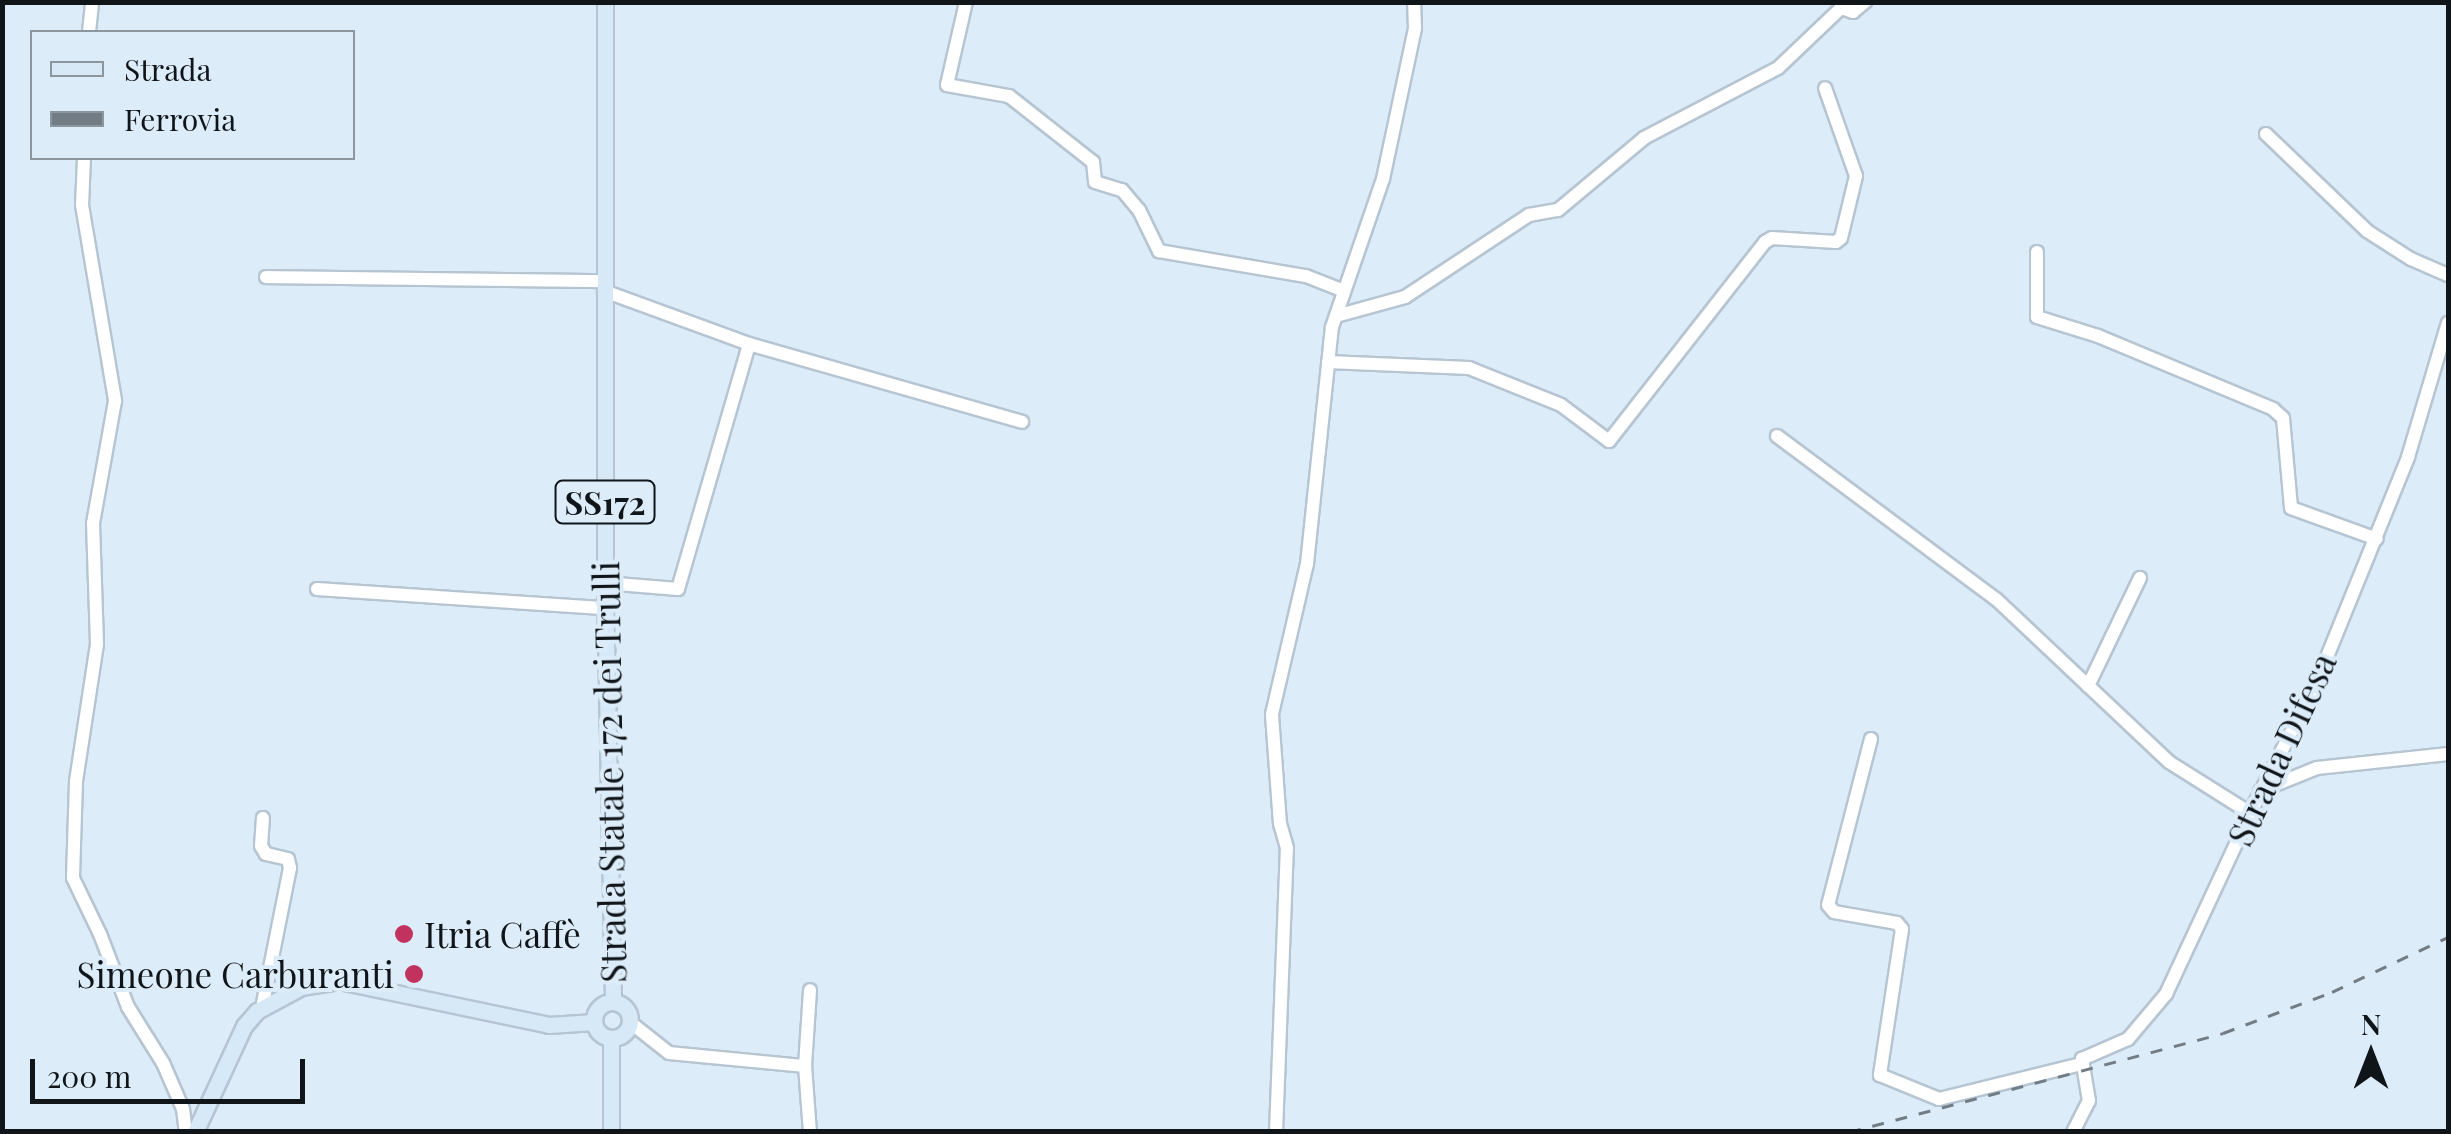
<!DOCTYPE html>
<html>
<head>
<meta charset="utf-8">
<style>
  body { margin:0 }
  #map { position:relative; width:2451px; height:1134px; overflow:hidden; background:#ddecf9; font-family:"Playfair Display",serif }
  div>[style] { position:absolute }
  .roads { filter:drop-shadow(2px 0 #b6c5d1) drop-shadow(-2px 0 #b6c5d1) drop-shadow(0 2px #b6c5d1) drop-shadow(0 -2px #b6c5d1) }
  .minor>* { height:12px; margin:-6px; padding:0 6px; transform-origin:6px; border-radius:6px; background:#fff }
  .major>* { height:15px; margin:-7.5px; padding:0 7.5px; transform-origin:7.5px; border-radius:7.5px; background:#d7e9f7 }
  .major>.ring { margin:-7.5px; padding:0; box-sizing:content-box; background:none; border:15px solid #d7e9f7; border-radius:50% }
  .rail>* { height:2.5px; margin-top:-1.25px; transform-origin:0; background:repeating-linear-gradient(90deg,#727c84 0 12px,transparent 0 24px) }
  .dots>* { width:28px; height:28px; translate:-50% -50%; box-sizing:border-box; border:5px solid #ddecf9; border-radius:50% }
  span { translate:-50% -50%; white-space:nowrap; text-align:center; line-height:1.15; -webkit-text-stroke:8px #ddecf9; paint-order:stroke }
  .shield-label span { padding:2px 8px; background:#ddecf9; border:2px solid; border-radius:8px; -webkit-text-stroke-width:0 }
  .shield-label { font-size:32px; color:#101519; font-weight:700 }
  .street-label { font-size:35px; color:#101519 }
  .poi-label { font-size:35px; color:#101519 }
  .left { translate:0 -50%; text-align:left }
  .right { translate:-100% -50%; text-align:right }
  .frame { position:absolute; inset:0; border:5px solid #101519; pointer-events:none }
  .legend { position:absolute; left:30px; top:30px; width:325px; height:130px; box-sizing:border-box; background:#ddecf9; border:2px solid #8b969f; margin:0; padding:12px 18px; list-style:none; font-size:30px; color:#101519 }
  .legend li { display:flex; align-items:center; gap:20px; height:50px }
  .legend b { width:50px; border:2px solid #8b969f }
  .north { position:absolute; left:2321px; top:1004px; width:100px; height:100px; -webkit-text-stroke:8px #ddecf9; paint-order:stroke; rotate:0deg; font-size:28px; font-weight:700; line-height:40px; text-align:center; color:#101519 }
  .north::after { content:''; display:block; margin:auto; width:35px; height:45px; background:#101519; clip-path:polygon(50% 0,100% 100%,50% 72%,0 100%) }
  .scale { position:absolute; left:30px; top:1059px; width:275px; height:45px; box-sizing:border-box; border:5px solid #101519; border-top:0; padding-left:12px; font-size:30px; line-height:35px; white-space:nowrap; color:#101519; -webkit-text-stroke:8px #ddecf9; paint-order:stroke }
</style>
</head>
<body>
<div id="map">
  <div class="roads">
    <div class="minor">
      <div style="left:966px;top:2px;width:85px;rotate:102.9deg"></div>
      <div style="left:947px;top:85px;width:63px;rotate:10.1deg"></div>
      <div style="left:1009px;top:96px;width:107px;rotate:38.2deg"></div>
      <div style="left:1093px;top:162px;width:20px;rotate:84deg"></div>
      <div style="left:1095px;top:182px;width:28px;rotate:17deg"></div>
      <div style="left:1122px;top:190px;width:26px;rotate:50deg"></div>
      <div style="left:1139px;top:210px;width:46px;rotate:64deg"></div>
      <div style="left:1159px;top:251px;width:149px;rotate:9.7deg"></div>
      <div style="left:1306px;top:276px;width:41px;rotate:21.5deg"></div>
      <div style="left:89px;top:32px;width:30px;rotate:-84deg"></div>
      <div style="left:2266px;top:134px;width:140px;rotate:43.8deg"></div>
      <div style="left:2367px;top:231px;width:52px;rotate:32.5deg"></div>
      <div style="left:2411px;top:259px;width:40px;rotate:23.4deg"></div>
      <div style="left:84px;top:158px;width:47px;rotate:92.4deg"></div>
      <div style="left:82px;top:205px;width:199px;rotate:80.4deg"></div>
      <div style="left:115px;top:401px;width:124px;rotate:100.2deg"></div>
      <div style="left:93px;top:523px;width:121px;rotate:88.1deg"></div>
      <div style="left:97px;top:644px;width:139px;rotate:98.7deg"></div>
      <div style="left:76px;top:781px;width:97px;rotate:91.8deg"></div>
      <div style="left:73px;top:878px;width:62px;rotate:64.3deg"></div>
      <div style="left:100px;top:934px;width:78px;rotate:69deg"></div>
      <div style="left:128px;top:1007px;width:66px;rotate:58deg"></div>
      <div style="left:163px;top:1063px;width:50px;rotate:66.5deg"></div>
      <div style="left:183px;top:1109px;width:23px;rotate:83deg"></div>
      <div style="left:2037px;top:252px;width:65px;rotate:90deg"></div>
      <div style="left:2037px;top:317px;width:64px;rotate:17.3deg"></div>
      <div style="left:2098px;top:336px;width:190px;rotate:22.6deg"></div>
      <div style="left:2273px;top:409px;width:13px;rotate:42deg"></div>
      <div style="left:2283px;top:418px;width:90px;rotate:84.9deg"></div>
      <div style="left:2291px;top:508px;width:91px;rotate:19.8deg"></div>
      <div style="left:266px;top:277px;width:338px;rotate:0.7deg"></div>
      <div style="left:604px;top:291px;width:154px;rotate:20.1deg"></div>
      <div style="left:749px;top:344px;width:284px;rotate:15.9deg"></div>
      <div style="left:1336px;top:316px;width:72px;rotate:-15.4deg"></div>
      <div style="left:1405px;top:297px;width:149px;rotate:-33.5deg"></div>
      <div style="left:1529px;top:215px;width:29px;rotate:-10deg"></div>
      <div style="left:1558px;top:210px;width:112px;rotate:-39.9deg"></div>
      <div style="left:1644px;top:138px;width:151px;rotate:-27.6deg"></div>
      <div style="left:1778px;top:68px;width:87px;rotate:-43.6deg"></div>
      <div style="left:1841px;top:8px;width:13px;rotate:18deg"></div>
      <div style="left:1853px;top:12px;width:16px;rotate:-40deg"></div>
      <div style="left:1328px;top:362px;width:141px;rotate:2.4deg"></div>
      <div style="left:1469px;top:368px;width:99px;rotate:21.9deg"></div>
      <div style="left:1561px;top:405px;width:60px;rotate:36.9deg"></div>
      <div style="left:1609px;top:441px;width:253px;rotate:-51.9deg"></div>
      <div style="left:1765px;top:242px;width:8px;rotate:-30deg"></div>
      <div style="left:1772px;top:238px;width:64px;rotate:3.6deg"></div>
      <div style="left:1836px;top:242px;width:6px;rotate:-39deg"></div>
      <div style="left:1841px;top:238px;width:64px;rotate:-76.4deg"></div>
      <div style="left:1856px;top:176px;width:93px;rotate:-109.4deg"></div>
      <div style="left:1777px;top:436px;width:273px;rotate:36.7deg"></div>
      <div style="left:1996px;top:599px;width:238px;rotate:43.3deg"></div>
      <div style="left:2169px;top:762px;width:96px;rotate:32.2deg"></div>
      <div style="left:605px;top:583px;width:73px;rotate:4.7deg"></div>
      <div style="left:678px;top:589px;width:255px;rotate:-73.8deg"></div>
      <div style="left:317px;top:589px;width:289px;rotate:3.8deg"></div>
      <div style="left:2088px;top:686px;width:120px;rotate:-64.3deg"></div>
      <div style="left:1871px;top:739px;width:171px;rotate:104.5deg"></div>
      <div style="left:1828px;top:905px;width:9px;rotate:49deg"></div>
      <div style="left:1834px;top:912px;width:64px;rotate:9.9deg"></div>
      <div style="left:1897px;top:923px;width:8px;rotate:50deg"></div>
      <div style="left:1902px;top:929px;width:148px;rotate:98.6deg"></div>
      <div style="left:1880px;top:1075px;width:64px;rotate:22.1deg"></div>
      <div style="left:1939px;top:1099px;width:147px;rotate:-13.8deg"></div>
      <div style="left:2260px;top:791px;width:61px;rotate:-22deg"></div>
      <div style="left:2317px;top:768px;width:132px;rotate:-6.1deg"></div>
      <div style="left:262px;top:1008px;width:143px;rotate:-78.7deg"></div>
      <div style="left:290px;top:868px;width:9px;rotate:-103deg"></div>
      <div style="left:288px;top:859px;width:23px;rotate:-167deg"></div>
      <div style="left:266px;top:854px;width:9px;rotate:-122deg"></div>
      <div style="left:261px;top:846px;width:28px;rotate:-86deg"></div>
      <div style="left:631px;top:1023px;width:48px;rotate:38.3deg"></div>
      <div style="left:669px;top:1053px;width:137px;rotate:5.5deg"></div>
      <div style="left:805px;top:1066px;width:66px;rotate:85.7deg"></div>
      <div style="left:805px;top:1066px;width:76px;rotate:-86.2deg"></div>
      <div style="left:1276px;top:1132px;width:284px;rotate:-87.8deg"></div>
      <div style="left:1287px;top:848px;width:25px;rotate:-106deg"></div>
      <div style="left:1280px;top:824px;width:110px;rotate:-94.2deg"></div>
      <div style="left:1272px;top:714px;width:154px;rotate:-76.9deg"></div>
      <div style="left:1307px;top:564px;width:238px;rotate:-84deg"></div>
      <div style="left:1332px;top:327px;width:157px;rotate:-71deg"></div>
      <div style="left:1383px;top:179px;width:154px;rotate:-78deg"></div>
      <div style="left:1415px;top:28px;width:26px;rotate:-92deg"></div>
      <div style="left:2073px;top:1132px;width:35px;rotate:-63deg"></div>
      <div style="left:2089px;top:1101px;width:43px;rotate:-99.5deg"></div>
      <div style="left:2082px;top:1059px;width:50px;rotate:-23.5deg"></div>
      <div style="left:2128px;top:1039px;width:59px;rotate:-49.8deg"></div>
      <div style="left:2166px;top:994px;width:211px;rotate:-65deg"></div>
      <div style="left:2255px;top:803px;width:134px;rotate:-62.9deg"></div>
      <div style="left:2316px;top:684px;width:245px;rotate:-67.9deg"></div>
      <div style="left:2408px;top:457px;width:140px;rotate:-73.4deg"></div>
    </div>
    <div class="major">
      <div style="left:605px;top:2px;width:581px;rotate:90deg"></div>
      <div style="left:605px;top:583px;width:418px;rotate:88.9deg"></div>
      <div class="ring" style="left:594px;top:1002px;width:21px;height:21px"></div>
      <div style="left:195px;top:1132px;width:117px;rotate:-65.2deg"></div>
      <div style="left:244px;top:1026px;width:20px;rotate:-49deg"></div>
      <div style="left:257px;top:1011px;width:50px;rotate:-28.6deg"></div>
      <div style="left:301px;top:987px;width:38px;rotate:-9deg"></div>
      <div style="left:339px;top:981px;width:215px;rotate:11.8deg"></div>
      <div style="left:549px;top:1025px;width:45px;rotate:-3.8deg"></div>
      <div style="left:611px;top:1132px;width:94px;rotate:-90deg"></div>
    </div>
  </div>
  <div class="rail">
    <div style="left:1849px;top:1132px;width:387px;rotate:-14.8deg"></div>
    <div style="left:2223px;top:1033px;width:116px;rotate:-20.6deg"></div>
    <div style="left:2332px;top:992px;width:128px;rotate:-25.4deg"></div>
  </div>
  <div class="dots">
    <div style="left:404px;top:934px;background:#c1335e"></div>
    <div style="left:414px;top:974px;background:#c1335e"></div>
  </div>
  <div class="shield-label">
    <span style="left:605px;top:502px">SS172</span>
  </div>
  <div class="street-label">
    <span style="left:2281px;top:749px;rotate:-65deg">Strada Difesa</span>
    <span style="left:609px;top:772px;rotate:-91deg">Strada Statale 172 dei Trulli</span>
  </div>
  <div class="poi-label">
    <span class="left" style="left:424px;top:934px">Itria Caffè</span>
    <span class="right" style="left:394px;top:974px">Simeone Carburanti</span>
  </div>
  <div class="frame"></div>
  <ul class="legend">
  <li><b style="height:12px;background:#d7e9f7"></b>Strada</li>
  <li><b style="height:12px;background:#727c84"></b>Ferrovia</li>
  </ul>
  <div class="north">N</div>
  <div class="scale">200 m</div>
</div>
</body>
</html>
